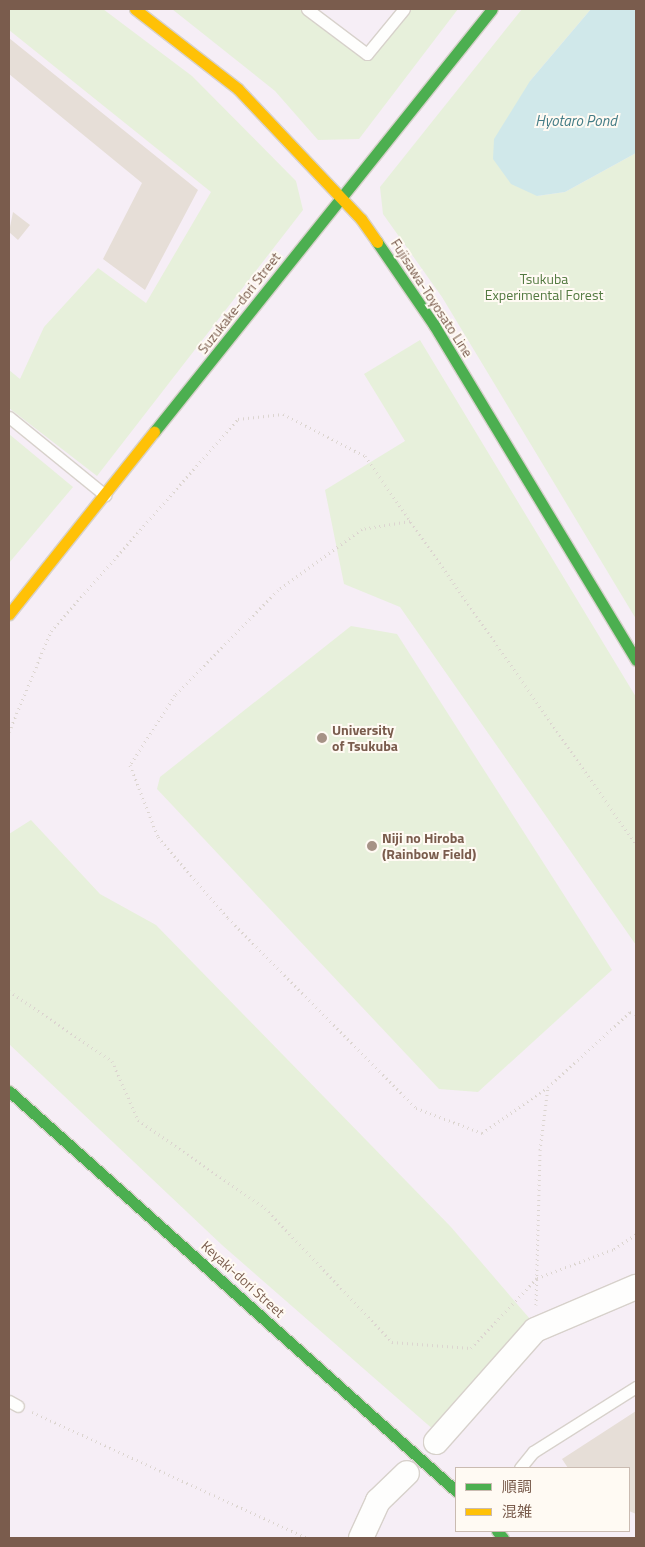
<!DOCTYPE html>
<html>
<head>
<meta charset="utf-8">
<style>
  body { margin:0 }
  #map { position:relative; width:645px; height:1547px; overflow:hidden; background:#f9f5f0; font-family:"Titillium Web","Noto Sans JP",sans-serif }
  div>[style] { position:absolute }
  .education>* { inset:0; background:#f6eef6 }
  .green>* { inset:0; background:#e7f0db }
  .water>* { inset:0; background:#d0e8ea }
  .building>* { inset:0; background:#e6ded7 }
  .path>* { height:3px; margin-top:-1.5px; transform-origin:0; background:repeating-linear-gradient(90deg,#dcd5d0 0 1px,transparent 0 5px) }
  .roads { filter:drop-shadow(1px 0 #d7d1cb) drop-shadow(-1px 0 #d7d1cb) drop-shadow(0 1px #d7d1cb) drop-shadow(0 -1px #d7d1cb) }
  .lane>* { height:11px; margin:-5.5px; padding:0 5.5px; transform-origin:5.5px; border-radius:5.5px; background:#fefefd }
  .street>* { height:24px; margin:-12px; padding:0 12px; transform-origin:12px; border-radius:12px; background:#fefefd }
  .fast>* { height:11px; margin:-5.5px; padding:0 5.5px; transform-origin:5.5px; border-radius:5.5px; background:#4caf50 }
  .slow>* { height:11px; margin:-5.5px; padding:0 5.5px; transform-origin:5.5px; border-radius:5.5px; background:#ffc107 }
  .dots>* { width:14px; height:14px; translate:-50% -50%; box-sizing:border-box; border:2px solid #fffaf3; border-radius:50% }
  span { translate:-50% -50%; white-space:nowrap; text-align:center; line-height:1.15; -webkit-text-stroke:4px #fffaf3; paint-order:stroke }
  .park-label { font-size:14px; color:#537a41 }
  .street-label { font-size:14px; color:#7a5c4d }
  .poi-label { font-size:14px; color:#7a5c4d; font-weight:700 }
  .left { translate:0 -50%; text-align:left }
  .water-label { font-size:15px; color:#437c86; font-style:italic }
  .frame { position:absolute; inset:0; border:10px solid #7a5c4d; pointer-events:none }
  .legend { position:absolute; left:455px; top:1467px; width:175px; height:65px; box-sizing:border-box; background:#fffaf3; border:1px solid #cabbb1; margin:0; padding:6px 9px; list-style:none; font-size:15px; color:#7a5c4d }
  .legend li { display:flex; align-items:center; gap:10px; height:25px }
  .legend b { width:25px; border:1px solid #cabbb1 }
</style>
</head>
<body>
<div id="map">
  <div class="education">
    <div style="clip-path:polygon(evenodd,9px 9px,636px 9px,636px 1538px,9px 1538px,9px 9px,456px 1468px,629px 1468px,629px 1531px,456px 1531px,456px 1468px)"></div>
  </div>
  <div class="green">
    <div style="clip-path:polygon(9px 9px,103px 9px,192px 76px,296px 181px,303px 210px,97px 476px,9px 408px,9px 370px,20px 379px,44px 327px,98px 268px,146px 303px,211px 192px,9px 30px)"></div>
    <div style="clip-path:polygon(172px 9px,307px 9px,367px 54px,404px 9px,458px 9px,359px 139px,318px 140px,275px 91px)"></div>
    <div style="clip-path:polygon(522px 9px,591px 9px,530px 81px,537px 196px,565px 192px,636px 153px,636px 619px,442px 297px,383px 214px,380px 187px)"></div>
    <div style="clip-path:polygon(420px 340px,636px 697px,636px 945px,400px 607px,344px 584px,325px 490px,405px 441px,364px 374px)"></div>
    <div style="clip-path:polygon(9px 434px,73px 487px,9px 563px)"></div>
    <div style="clip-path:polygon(351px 626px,397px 634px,612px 970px,478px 1092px,439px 1089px,157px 789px,160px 777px)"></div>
    <div style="clip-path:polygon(31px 820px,100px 894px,156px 925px,451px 1227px,530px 1319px,511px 1354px,435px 1431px,222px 1245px,9px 1044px,9px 834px)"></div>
  </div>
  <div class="water">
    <div style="clip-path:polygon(591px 9px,636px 9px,636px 153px,565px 192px,537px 196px,511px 184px,493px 159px,494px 139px,530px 81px)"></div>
  </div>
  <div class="building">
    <div style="clip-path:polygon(9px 38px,198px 190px,145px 290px,103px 259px,142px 183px,9px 74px)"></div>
    <div style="clip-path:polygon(13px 212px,30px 225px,18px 240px,9px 232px)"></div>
    <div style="clip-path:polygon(636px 1411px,636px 1514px,629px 1511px,629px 1468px,568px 1468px,562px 1459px)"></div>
  </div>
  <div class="path">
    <div style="left:410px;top:521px;width:49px;rotate:170.5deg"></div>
    <div style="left:362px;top:529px;width:104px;rotate:144deg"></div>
    <div style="left:278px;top:590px;width:147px;rotate:134.4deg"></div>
    <div style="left:175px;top:695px;width:83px;rotate:122.7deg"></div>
    <div style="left:130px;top:765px;width:77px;rotate:68.7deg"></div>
    <div style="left:158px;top:837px;width:107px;rotate:49.2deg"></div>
    <div style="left:228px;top:918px;width:267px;rotate:45.3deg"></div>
    <div style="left:416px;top:1108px;width:71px;rotate:20.7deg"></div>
    <div style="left:482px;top:1133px;width:80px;rotate:-34.9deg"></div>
    <div style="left:548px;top:1087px;width:111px;rotate:-42.4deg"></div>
    <div style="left:630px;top:1012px;width:6px;rotate:18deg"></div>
    <div style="left:9px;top:732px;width:109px;rotate:-67.4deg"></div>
    <div style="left:51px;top:631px;width:283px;rotate:-48.6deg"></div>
    <div style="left:238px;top:419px;width:45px;rotate:-6.3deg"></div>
    <div style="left:283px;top:414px;width:92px;rotate:27.1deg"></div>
    <div style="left:365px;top:456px;width:474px;rotate:55.1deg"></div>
    <div style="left:9px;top:991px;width:125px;rotate:34.2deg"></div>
    <div style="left:112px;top:1061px;width:64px;rotate:66.2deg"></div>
    <div style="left:138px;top:1120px;width:155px;rotate:34.7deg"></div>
    <div style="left:265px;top:1208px;width:185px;rotate:46.5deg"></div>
    <div style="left:392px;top:1342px;width:79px;rotate:4.3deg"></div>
    <div style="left:471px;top:1348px;width:96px;rotate:-46.7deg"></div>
    <div style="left:537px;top:1278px;width:82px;rotate:-20.6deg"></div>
    <div style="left:614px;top:1249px;width:27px;rotate:-34deg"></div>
    <div style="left:536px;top:1305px;width:155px;rotate:-88.5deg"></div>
    <div style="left:540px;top:1150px;width:64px;rotate:-82.8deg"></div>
    <div style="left:32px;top:1412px;width:302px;rotate:24.6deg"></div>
  </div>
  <div class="roads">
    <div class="lane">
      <div style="left:307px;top:9px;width:75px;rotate:36.9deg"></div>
      <div style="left:367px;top:54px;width:58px;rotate:-50.6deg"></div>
      <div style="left:9px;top:417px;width:124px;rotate:39.1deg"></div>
      <div style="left:9px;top:1401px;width:10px;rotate:29deg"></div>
      <div style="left:520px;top:1468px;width:21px;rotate:-51deg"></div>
      <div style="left:533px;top:1452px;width:122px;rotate:-32.3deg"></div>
    </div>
    <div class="street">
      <div style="left:436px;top:1442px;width:149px;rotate:-48.5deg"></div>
      <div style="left:535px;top:1330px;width:110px;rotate:-23.1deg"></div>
      <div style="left:361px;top:1538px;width:41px;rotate:-65.3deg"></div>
      <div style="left:378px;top:1501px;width:40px;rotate:-44deg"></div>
    </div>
    <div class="fast">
      <div style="left:377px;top:242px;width:101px;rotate:55.5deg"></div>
      <div style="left:434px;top:325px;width:391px;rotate:58.9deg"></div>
      <div style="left:154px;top:432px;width:541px;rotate:-51.37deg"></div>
      <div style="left:9px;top:1091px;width:600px;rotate:41.82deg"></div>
      <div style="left:497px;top:1531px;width:9px;rotate:49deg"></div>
    </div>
    <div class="slow">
      <div style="left:135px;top:9px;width:130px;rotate:37.8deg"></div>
      <div style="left:238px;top:89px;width:179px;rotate:46.6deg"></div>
      <div style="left:361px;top:219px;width:28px;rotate:55deg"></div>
      <div style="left:9px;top:614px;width:233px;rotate:-51.5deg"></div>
    </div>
  </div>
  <div class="dots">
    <div style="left:322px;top:738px;background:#a69286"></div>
    <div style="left:372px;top:846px;background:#a69286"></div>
  </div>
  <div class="park-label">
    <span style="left:544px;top:287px">Tsukuba<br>Experimental Forest</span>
  </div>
  <div class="street-label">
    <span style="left:432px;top:298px;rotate:57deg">Fujisawa-Toyosato Line</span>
    <span style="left:239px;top:303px;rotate:-52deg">Suzukake-dori Street</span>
    <span style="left:243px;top:1279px;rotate:42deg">Keyaki-dori Street</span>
  </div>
  <div class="poi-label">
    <span class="left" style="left:332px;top:738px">University<br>of Tsukuba</span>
    <span class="left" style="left:382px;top:846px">Niji no Hiroba<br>(Rainbow Field)</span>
  </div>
  <div class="water-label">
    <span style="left:576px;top:121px">Hyotaro Pond</span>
  </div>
  <div class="frame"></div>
  <ul class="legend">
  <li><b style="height:6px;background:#4caf50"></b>順調</li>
  <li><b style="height:6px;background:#ffc107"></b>混雑</li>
  </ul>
</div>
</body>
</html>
